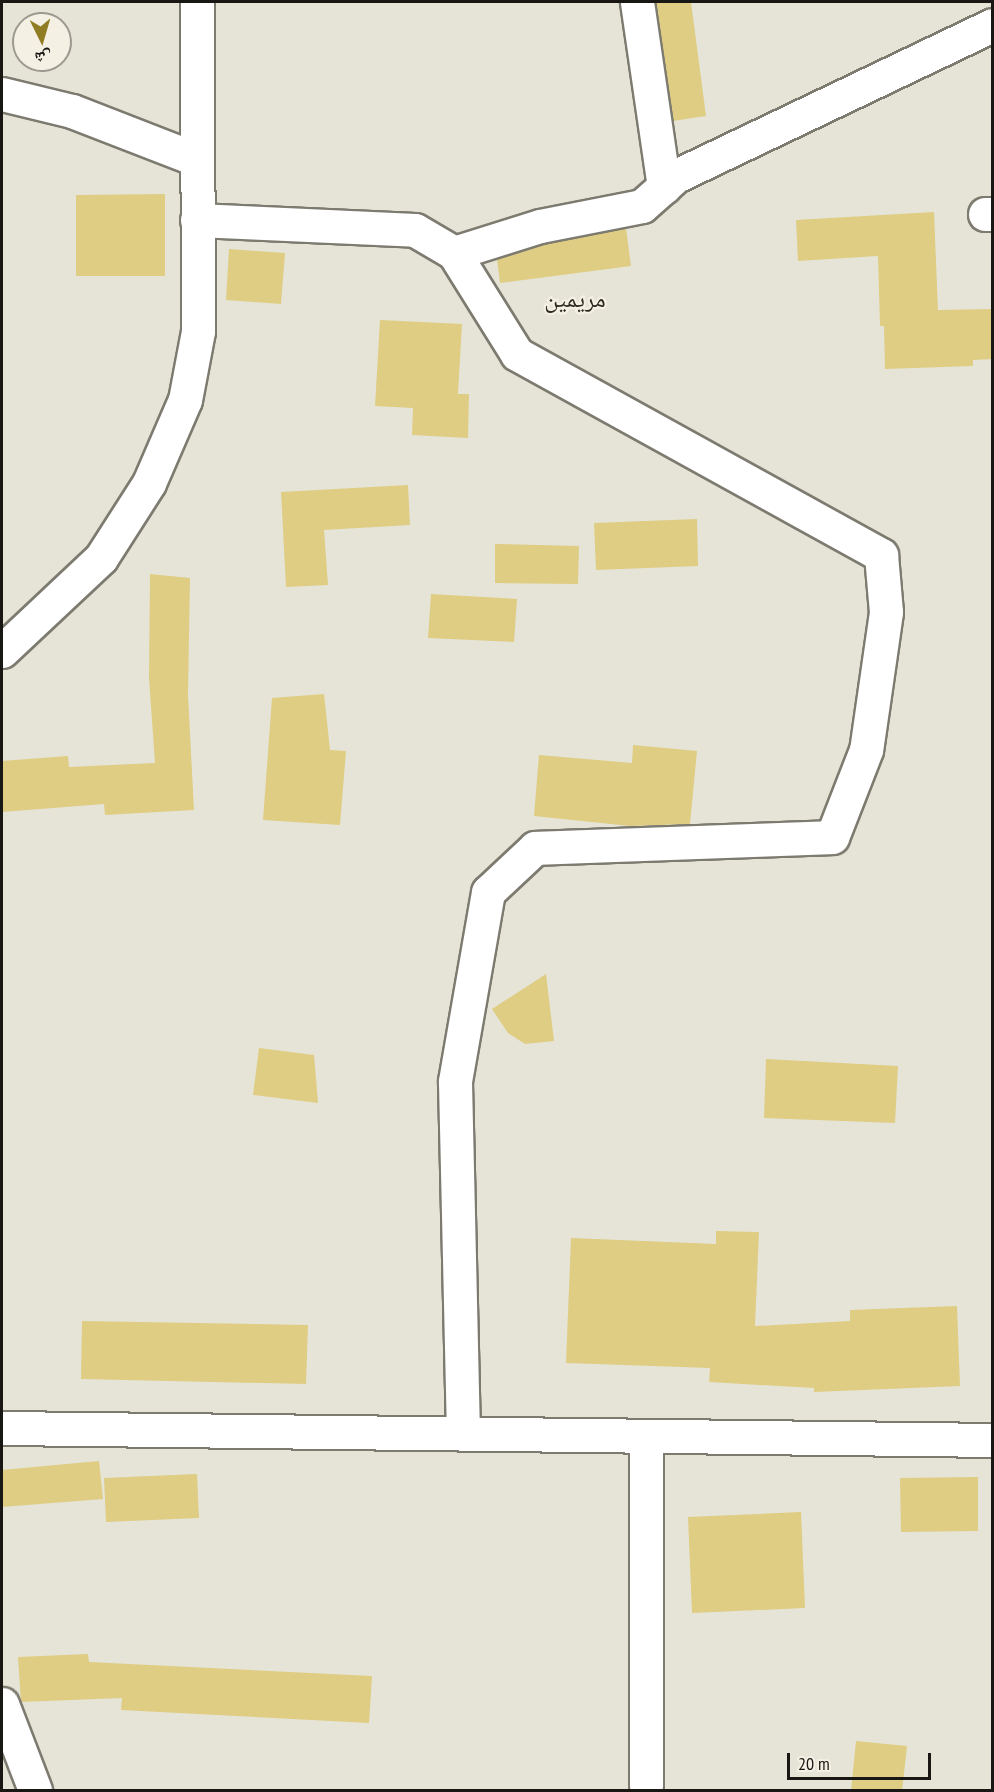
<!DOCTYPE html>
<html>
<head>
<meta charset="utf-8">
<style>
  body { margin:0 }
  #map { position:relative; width:994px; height:1792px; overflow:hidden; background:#e6e4d7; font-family:"PT Sans Narrow","Noto Naskh Arabic",sans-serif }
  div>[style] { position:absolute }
  .building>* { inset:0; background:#decd83 }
  .roads { filter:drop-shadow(2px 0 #7d7b70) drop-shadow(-2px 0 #7d7b70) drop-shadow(0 2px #7d7b70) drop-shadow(0 -2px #7d7b70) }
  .minor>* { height:33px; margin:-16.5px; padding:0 16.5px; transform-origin:16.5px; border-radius:16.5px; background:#fff }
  span { translate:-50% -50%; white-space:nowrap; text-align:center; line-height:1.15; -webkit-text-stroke:4.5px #f4f1e4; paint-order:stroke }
  .quarter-label { font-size:24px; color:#2f2d23 }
  .frame { position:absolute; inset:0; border:3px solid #181713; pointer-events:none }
  .north { position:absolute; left:12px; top:12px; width:60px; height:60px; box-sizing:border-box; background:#f4f1e4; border:2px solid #9c9a90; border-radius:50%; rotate:175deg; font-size:16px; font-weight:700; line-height:24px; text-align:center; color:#181713 }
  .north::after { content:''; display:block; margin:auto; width:21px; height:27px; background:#907d23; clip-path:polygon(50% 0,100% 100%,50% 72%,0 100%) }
  .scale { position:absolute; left:787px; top:1753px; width:144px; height:27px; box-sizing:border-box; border:3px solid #181713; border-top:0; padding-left:8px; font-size:18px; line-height:21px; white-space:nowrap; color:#181713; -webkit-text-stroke:4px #f4f1e4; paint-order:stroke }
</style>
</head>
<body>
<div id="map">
  <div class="building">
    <div style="clip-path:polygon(656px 2px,691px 2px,706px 116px,673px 121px)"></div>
    <div style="clip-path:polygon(165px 194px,165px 276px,76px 276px,76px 195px)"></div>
    <div style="clip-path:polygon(934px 212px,938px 310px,993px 309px,993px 359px,973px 360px,973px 366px,885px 369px,884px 326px,880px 326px,878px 256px,798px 261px,796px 220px)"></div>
    <div style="clip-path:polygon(626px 228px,631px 266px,500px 283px,497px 259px,545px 244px)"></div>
    <div style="clip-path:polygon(229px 249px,285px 253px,281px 304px,226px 300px)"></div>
    <div style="clip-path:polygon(380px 320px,462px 324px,458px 394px,469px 394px,468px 438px,412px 435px,413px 408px,375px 406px)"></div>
    <div style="clip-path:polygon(408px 485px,410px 525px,324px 530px,328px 585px,286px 587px,281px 492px)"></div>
    <div style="clip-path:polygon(697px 519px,698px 566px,596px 570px,594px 523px)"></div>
    <div style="clip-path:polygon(495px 544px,579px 546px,578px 584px,495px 583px)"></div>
    <div style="clip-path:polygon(150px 574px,190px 578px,188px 695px,194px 810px,105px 815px,104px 804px,2px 812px,2px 761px,68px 756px,69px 767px,155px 763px,149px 678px)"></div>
    <div style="clip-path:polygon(431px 594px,517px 599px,514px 642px,428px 638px)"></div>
    <div style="clip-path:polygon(324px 694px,330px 750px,346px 751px,340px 825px,263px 820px,272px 698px)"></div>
    <div style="clip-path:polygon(633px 745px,697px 751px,690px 824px,630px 826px,534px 816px,539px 755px,632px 763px)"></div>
    <div style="clip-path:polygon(546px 974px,554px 1041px,525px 1044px,508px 1033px,492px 1009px)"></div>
    <div style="clip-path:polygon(259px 1048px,314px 1055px,318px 1103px,253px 1095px)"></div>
    <div style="clip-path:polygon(766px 1059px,898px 1066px,895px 1123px,764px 1118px)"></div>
    <div style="clip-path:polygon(716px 1231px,759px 1232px,755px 1326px,850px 1321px,850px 1310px,957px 1306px,960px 1386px,814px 1392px,814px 1388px,709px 1382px,710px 1368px,566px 1363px,571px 1238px,716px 1244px)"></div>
    <div style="clip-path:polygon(82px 1321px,308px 1325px,306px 1384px,81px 1379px)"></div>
    <div style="clip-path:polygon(99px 1461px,103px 1499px,2px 1507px,2px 1470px)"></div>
    <div style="clip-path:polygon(197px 1474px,199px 1518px,106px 1522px,104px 1478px)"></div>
    <div style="clip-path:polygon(978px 1477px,978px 1531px,901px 1532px,900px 1478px)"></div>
    <div style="clip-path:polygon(801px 1512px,805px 1608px,692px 1613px,688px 1517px)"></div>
    <div style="clip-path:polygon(88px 1654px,89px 1662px,372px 1676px,369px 1723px,121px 1710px,122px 1698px,21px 1702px,18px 1657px)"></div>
    <div style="clip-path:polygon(856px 1741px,907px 1746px,902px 1791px,851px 1791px)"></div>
  </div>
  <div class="roads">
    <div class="minor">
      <div style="left:637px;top:2px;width:187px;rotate:81.7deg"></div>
      <div style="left:2px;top:94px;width:72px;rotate:13.7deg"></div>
      <div style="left:72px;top:111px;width:133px;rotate:21.2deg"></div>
      <div style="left:985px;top:214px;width:7px"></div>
      <div style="left:197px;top:220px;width:218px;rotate:2.6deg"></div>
      <div style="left:415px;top:230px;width:45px;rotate:30.5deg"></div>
      <div style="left:454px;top:253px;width:119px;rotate:58deg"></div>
      <div style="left:517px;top:354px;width:416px;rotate:28.9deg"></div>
      <div style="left:881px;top:555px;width:57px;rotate:85deg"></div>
      <div style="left:886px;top:612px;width:139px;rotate:98.2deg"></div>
      <div style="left:866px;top:750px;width:93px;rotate:111.3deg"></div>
      <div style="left:832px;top:837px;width:297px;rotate:177.9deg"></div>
      <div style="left:535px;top:848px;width:64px;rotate:136.9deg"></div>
      <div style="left:488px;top:892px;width:193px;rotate:99.9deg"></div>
      <div style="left:455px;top:1082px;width:352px;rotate:88.7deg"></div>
      <div style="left:454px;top:253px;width:90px;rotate:-17.4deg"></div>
      <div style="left:540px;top:226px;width:104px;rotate:-11.1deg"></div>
      <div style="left:642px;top:206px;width:45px;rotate:-41.4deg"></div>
      <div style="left:676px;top:176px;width:350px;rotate:-25.5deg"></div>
      <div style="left:2px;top:651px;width:136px;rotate:-43.2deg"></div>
      <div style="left:101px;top:558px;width:89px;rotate:-57.4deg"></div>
      <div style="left:149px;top:483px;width:90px;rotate:-66.6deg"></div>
      <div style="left:185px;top:400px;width:70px;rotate:-79.3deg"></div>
      <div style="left:198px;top:331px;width:329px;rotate:-90.2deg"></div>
      <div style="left:2px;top:1428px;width:990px;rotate:0.69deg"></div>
      <div style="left:646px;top:1436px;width:349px;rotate:90deg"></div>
      <div style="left:2px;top:1704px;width:92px;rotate:69deg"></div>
    </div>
  </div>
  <div class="quarter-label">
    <span style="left:575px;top:299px">مريمين</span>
  </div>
  <div class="frame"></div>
  <div class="north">ش</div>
  <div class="scale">20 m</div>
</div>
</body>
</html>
